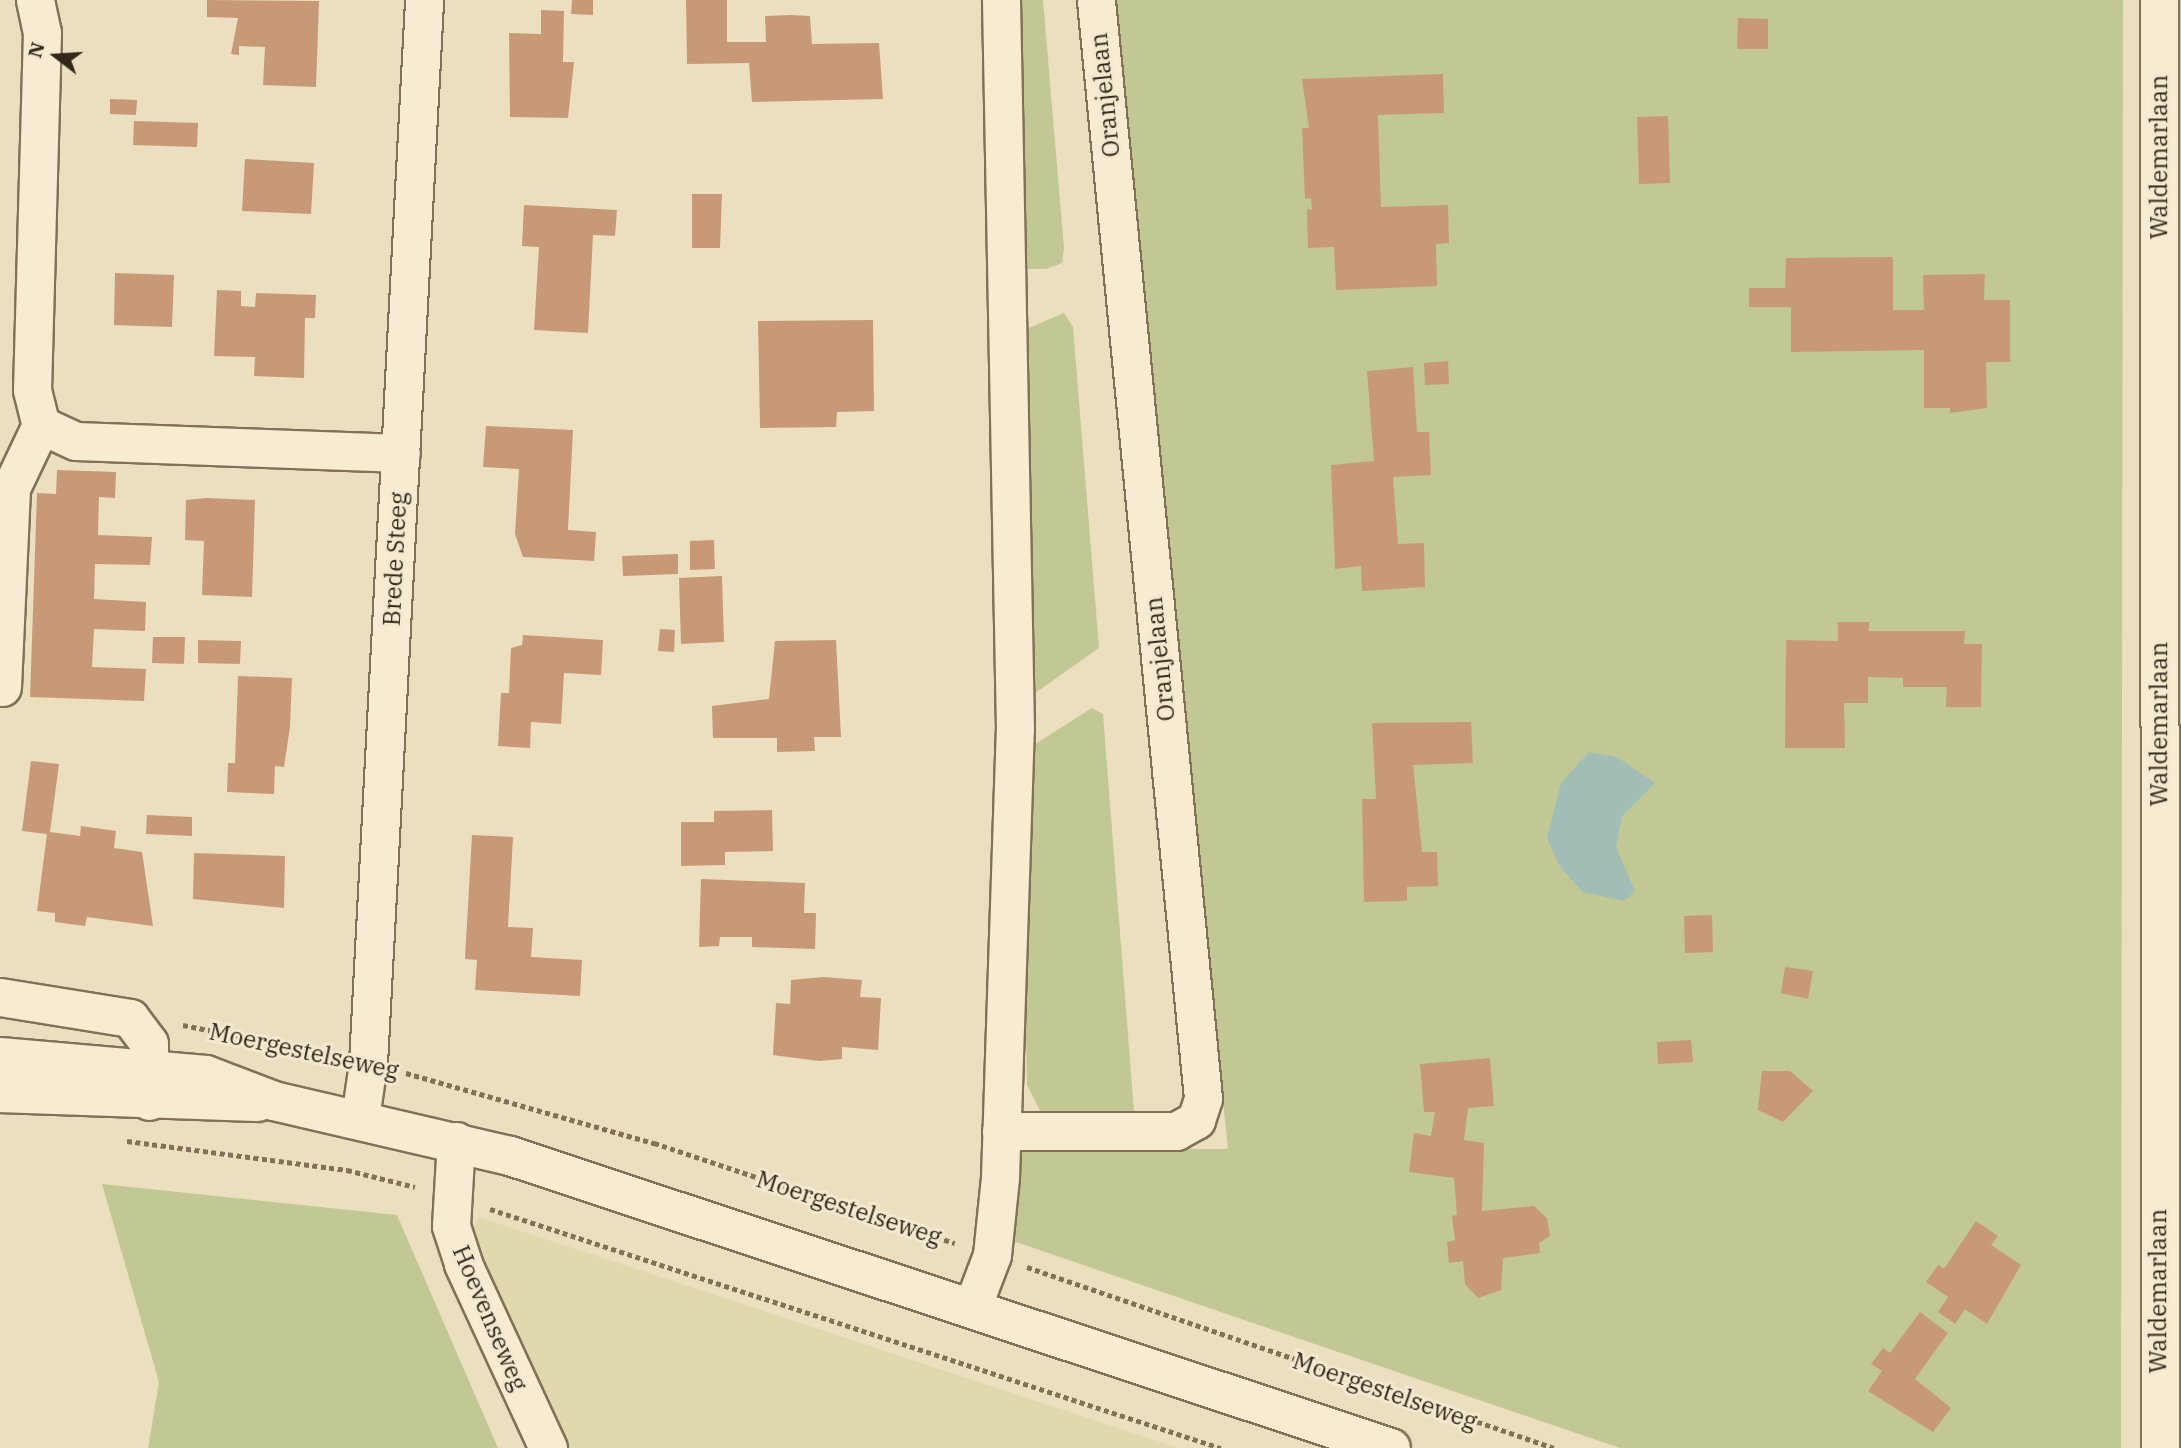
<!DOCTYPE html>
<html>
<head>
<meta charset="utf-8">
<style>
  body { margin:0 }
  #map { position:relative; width:2181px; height:1448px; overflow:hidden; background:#ebdfc0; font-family:"IBM Plex Serif",serif }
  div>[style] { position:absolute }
  .farmland>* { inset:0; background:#e0d9ad }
  .green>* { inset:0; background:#c2c894 }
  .water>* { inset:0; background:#a2bdb6 }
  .building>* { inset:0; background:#c89977 }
  .path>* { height:4.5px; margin-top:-2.25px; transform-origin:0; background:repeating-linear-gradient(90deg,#837059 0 5px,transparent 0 8.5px) }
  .roads { filter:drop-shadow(2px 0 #837059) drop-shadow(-2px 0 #837059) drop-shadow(0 2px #837059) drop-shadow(0 -2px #837059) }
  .minor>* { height:37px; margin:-18.5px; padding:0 18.5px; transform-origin:18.5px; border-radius:18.5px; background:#f7ecd2 }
  .secondary>* { height:38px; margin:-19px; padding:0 19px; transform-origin:19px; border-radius:19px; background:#f7ecd2 }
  span { translate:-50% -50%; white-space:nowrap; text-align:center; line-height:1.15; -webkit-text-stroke:6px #f3e9cf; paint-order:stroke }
  .street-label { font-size:24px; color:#33281c }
  .north { position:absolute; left:21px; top:21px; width:70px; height:70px; -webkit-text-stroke:5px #f3e9cf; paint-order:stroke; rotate:287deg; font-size:19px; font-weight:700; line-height:28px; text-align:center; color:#33281c }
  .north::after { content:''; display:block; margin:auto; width:24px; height:32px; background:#33281c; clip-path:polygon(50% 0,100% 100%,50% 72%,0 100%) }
</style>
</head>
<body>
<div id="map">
  <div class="farmland">
    <div style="clip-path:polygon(479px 1217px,1179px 1448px,563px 1448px,481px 1266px,472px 1234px)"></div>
  </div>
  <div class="green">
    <div style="clip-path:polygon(1012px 0,1043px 0,1064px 248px,1062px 263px,1046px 269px,1019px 269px)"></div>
    <div style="clip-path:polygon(1110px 0,2123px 0,2121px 1448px,1620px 1448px,1001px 1237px,1015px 1149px,1228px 1149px)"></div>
    <div style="clip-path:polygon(2176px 0,2181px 0,2181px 961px,2178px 613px)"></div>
    <div style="clip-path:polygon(1064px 313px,1073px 327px,1099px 648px,1028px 698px,1024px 330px)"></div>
    <div style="clip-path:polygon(1092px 708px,1103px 714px,1134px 1112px,1067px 1122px,1041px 1113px,1027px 1085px,1021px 774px,1029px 748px)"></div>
    <div style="clip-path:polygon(102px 1184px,397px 1215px,498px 1448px,148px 1448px,159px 1382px)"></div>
  </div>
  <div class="water">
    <div style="clip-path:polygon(1589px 752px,1617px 757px,1655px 783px,1622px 816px,1616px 847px,1635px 891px,1624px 901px,1583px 892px,1560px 867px,1547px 838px,1561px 783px)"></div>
  </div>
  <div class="building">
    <div style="clip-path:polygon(207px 0,319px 1px,316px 87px,263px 85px,265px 47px,239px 46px,239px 55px,231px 54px,238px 18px,207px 17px)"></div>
    <div style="clip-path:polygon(572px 0,593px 0,593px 15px,571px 14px)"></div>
    <div style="clip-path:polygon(686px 0,727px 0,727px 42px,766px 42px,765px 16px,791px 15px,810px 16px,812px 44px,879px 43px,883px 99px,752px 102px,749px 63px,687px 64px)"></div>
    <div style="clip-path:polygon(541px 10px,564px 11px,563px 62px,574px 62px,568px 118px,510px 117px,509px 33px,541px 34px)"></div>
    <div style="clip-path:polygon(1738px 18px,1768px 19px,1768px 49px,1737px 49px)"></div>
    <div style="clip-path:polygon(1443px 74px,1444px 113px,1378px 115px,1381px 207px,1448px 205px,1449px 243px,1436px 244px,1437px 286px,1336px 290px,1334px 247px,1308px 248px,1307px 209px,1312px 210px,1311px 198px,1305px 199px,1302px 128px,1309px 128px,1302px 79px)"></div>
    <div style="clip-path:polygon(110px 99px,137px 100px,136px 115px,110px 114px)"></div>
    <div style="clip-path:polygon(1668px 116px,1670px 183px,1639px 184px,1637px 117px)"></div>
    <div style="clip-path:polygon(134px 121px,198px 123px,197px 147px,133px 145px)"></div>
    <div style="clip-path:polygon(245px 159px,314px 163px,311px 214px,242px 211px)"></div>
    <div style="clip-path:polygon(692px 194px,722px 194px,720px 248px,692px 248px)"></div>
    <div style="clip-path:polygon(524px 205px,617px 210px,615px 236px,593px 235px,588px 333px,534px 330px,539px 247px,522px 246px)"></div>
    <div style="clip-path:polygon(1893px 257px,1893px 310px,1924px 310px,1923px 275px,1985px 274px,1984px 300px,2010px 300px,2010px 362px,1986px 362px,1987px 408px,1950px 413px,1950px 408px,1924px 408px,1924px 350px,1791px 352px,1791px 307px,1749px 307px,1749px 288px,1785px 288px,1786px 258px)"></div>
    <div style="clip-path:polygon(115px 273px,174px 275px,172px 327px,114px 325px)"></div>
    <div style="clip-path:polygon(217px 290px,241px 291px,241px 306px,255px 307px,256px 293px,316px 295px,315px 318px,305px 318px,304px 378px,254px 376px,255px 357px,214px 356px)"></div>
    <div style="clip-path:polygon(873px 320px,874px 411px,837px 412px,836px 427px,760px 428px,758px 321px)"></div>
    <div style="clip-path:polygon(1448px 361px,1449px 384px,1425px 385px,1424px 363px)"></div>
    <div style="clip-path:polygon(1413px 367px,1417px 432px,1429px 432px,1431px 475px,1393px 477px,1398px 544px,1424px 543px,1425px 587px,1362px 591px,1361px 566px,1335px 569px,1331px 465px,1374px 461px,1367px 371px)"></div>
    <div style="clip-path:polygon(486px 426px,573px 430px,568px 530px,596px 532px,594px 561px,523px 557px,515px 534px,519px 469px,483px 467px)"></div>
    <div style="clip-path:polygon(57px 470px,116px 472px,115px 498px,99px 497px,98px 535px,152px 537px,150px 565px,95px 564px,94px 599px,146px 602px,145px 631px,94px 629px,92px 667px,146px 669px,144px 701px,30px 697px,37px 493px,56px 494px)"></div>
    <div style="clip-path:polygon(206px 498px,255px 500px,252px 597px,202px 595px,204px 541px,185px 540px,186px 500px)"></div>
    <div style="clip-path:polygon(714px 540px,715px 569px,690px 570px,690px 541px)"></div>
    <div style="clip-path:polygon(678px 554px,678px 574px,623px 576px,622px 556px)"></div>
    <div style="clip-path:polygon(722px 576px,724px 642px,681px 644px,679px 578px)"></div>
    <div style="clip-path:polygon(1838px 622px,1869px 622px,1869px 631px,1965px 631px,1964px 644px,1982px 644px,1981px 707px,1946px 707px,1947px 687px,1903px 687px,1903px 678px,1868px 677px,1868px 703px,1844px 703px,1845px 748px,1785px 748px,1786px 640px,1838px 641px)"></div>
    <div style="clip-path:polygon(660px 629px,675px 630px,674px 652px,658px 651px)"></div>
    <div style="clip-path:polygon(523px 635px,603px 640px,601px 675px,564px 673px,561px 724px,531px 722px,530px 748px,498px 746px,501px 693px,509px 693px,511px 648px,522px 645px)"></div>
    <div style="clip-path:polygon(153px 637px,185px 637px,184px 664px,152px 663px)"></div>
    <div style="clip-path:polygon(198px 640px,241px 641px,240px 664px,198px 663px)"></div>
    <div style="clip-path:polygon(836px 640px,841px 737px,814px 737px,815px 751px,777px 752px,777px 738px,713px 738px,712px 706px,769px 699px,775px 641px)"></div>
    <div style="clip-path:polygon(238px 676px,292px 678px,290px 727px,284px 767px,275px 766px,274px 794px,227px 792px,228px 763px,235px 763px)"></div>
    <div style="clip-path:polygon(1471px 722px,1473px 763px,1413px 765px,1422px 852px,1437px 852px,1438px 886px,1407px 887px,1407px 901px,1364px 902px,1362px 799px,1376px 799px,1372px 723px)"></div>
    <div style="clip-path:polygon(31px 761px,59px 764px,50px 832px,80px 836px,81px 826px,116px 831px,114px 848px,142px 852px,153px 926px,87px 917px,85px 926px,55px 922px,55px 913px,37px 911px,47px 834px,22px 831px)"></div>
    <div style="clip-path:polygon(772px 810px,773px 851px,725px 852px,725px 865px,681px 866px,681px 822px,714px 822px,714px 811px)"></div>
    <div style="clip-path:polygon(147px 815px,192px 817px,192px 836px,146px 834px)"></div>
    <div style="clip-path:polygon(472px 835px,513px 837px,508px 927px,533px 928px,531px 957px,582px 960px,580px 996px,475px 990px,477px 960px,465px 959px)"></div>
    <div style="clip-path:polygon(194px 853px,285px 856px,284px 908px,193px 899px)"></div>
    <div style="clip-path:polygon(701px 879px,805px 883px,804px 913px,816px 913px,815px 949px,752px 947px,752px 937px,720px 937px,719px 946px,699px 947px)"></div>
    <div style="clip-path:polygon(1712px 915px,1713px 952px,1685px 953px,1684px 916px)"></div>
    <div style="clip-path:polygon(1785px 967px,1813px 971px,1808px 999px,1781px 993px)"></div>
    <div style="clip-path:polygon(823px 977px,862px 980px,860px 997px,881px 998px,878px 1050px,842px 1047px,842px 1059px,819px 1061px,773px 1055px,776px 1003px,790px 1004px,791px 980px)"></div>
    <div style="clip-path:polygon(1691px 1040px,1693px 1062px,1658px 1064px,1657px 1042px)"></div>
    <div style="clip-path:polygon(1490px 1058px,1494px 1106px,1468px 1108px,1464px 1140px,1484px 1143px,1482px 1211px,1534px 1206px,1547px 1218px,1550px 1236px,1539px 1243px,1540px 1253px,1503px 1258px,1501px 1290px,1478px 1298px,1465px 1284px,1463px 1261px,1449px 1263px,1447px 1242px,1455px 1240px,1452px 1216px,1457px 1215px,1454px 1178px,1409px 1172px,1414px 1133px,1431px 1136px,1435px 1112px,1424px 1112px,1420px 1064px)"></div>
    <div style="clip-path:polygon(1762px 1071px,1790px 1071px,1813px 1091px,1783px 1122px,1758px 1110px)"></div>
    <div style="clip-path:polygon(1976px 1221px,1998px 1236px,1991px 1245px,2021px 1265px,1987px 1324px,1965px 1309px,1955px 1324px,1938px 1312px,1948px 1297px,1926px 1282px,1938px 1265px,1944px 1269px)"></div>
    <div style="clip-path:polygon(1920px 1312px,1948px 1333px,1915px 1379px,1951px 1408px,1933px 1432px,1868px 1391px,1882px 1371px,1871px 1364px,1883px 1348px,1890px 1353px)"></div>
  </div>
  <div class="path">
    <div style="left:183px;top:1025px;width:149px;rotate:11.2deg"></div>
    <div style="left:406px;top:1073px;width:258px;rotate:15.8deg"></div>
    <div style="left:654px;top:1143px;width:317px;rotate:18.4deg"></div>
    <div style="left:127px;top:1141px;width:222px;rotate:7.5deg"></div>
    <div style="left:347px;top:1170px;width:70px;rotate:14deg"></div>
    <div style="left:490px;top:1209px;width:769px;rotate:18.11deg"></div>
    <div style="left:1027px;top:1267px;width:557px;rotate:18.96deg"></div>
  </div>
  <div class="roads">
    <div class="minor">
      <div style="left:35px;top:0;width:33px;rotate:78deg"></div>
      <div style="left:42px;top:32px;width:358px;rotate:91.6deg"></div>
      <div style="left:32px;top:390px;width:36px;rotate:76deg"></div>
      <div style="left:41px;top:425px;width:38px;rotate:25deg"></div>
      <div style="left:76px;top:441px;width:325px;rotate:2.1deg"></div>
      <div style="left:2159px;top:0;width:1448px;rotate:89.96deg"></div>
      <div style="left:2px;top:687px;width:199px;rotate:-87.4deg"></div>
      <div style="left:11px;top:488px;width:70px;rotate:-64.5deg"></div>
      <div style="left:0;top:997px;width:132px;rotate:9.2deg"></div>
      <div style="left:130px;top:1018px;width:31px;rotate:53deg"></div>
      <div style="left:149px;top:1043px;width:58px;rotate:90deg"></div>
      <div style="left:360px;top:1118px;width:56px;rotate:-81.7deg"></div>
      <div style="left:368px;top:1063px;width:1064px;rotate:-86.98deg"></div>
      <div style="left:1001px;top:1131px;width:175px"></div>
      <div style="left:1176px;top:1131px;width:23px;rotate:-29deg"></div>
      <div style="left:1196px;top:1120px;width:23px;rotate:-72deg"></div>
      <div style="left:1203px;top:1098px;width:1103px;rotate:-95.57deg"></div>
      <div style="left:456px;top:1141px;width:85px;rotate:93.4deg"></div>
      <div style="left:451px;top:1226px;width:40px;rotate:72deg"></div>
      <div style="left:463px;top:1264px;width:203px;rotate:65.2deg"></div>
      <div style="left:973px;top:1305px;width:53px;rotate:-69.2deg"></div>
      <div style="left:992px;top:1255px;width:78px;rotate:-84.1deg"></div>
      <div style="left:1000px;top:1177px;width:448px;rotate:-88.1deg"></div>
      <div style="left:1015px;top:729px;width:729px;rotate:-91.1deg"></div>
    </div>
    <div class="secondary">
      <div style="left:0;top:1057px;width:207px;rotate:5deg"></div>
      <div style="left:206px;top:1075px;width:73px;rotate:20.9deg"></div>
      <div style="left:274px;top:1101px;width:242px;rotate:13.1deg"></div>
      <div style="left:510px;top:1156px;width:928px;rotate:18.34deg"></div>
      <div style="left:0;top:1093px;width:258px;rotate:2deg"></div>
    </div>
  </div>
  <div class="street-label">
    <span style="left:1105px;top:95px;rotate:-96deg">Oranjelaan</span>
    <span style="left:2159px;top:157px;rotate:-90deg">Waldemarlaan</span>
    <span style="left:395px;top:559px;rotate:-87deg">Brede Steeg</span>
    <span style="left:1160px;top:659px;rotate:-96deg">Oranjelaan</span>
    <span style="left:2159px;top:724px;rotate:-90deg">Waldemarlaan</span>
    <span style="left:304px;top:1051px;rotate:12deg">Moergestelseweg</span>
    <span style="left:849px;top:1208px;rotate:18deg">Moergestelseweg</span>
    <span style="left:2158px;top:1291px;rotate:-90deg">Waldemarlaan</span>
    <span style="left:490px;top:1318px;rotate:67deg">Hoevenseweg</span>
    <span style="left:1385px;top:1391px;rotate:19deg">Moergestelseweg</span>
  </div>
  <div class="north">N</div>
</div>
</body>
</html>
